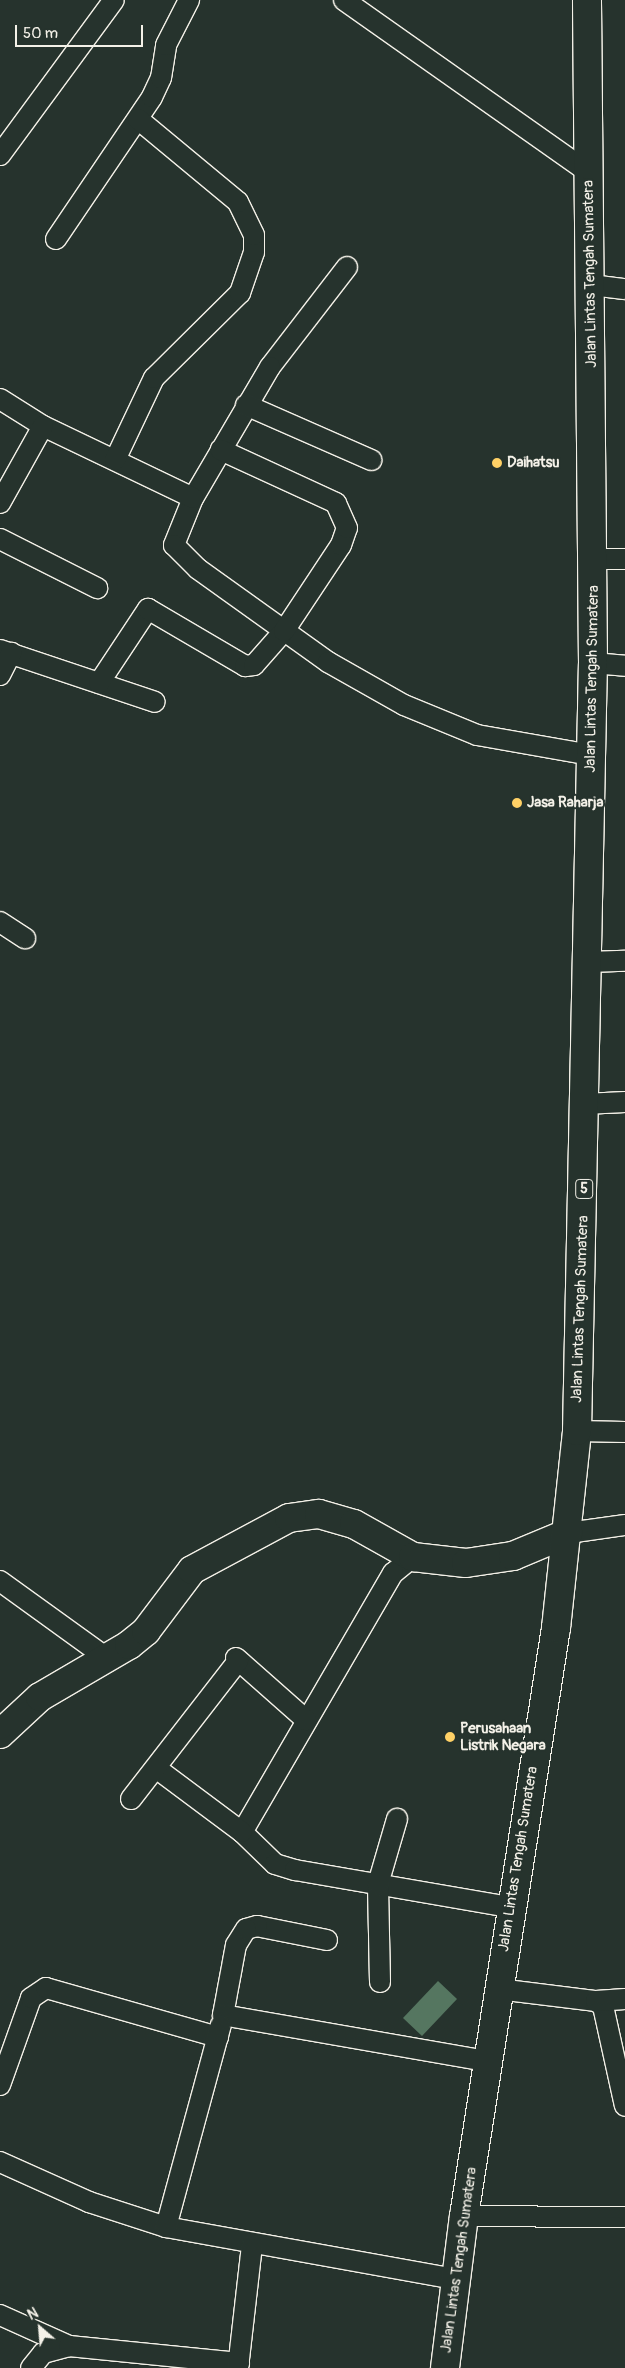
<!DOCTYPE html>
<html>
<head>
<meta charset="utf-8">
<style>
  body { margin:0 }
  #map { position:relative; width:625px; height:2368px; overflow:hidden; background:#26332d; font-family:Pangolin,sans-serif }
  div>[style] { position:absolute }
  .green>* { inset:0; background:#557660 }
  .roads { filter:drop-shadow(1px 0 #f4f1e8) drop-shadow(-1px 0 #f4f1e8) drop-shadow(0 1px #f4f1e8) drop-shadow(0 -1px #f4f1e8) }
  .street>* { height:20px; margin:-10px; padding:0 10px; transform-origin:10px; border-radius:10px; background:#26332d }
  .secondary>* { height:28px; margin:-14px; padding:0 14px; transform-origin:14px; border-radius:14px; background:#26332d }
  .highway>* { height:28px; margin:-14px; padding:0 14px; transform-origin:14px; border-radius:14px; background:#26332d }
  .dots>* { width:14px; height:14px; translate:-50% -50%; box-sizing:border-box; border:2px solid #26332d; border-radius:50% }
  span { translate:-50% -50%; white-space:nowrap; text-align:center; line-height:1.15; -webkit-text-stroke:4px #26332d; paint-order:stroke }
  .shield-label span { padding:1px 4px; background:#26332d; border:1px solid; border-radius:4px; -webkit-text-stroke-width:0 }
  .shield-label { font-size:14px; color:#f4f1e8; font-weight:700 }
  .street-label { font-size:15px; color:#f4f1e8 }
  .poi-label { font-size:15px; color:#f4f1e8; font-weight:700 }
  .left { translate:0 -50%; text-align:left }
  .north { position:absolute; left:15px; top:2303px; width:50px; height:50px; -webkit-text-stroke:4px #26332d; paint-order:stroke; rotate:333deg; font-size:14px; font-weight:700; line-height:20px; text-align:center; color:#f4f1e8 }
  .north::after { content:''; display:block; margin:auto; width:18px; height:22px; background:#f4f1e8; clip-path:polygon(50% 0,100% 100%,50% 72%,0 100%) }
  .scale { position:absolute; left:15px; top:25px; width:128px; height:22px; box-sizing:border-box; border:2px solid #f4f1e8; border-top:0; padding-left:6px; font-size:15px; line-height:18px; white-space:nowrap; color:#f4f1e8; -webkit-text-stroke:4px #26332d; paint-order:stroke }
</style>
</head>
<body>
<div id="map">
  <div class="green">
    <div style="clip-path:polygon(438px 1981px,457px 1999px,422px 2036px,403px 2018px)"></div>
  </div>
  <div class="roads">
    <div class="street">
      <div style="left:344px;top:0;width:300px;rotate:35.2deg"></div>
      <div style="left:0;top:155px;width:192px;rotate:-53.7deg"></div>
      <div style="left:56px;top:239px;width:171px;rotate:-55.9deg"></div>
      <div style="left:152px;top:97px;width:21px;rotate:-65deg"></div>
      <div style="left:161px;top:78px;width:33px;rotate:-81deg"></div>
      <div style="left:166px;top:45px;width:51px;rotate:-62.9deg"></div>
      <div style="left:347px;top:267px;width:126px;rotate:127.6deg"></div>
      <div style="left:270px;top:367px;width:152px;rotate:120.4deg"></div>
      <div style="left:193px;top:498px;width:51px;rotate:112deg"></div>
      <div style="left:174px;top:545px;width:34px;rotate:45deg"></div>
      <div style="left:198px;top:569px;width:160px;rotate:35.6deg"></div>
      <div style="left:328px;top:662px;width:87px;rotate:29.5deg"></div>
      <div style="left:404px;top:705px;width:79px;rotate:22.3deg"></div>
      <div style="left:477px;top:735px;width:115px;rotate:10deg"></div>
      <div style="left:591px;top:285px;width:34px;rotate:7deg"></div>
      <div style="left:0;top:399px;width:51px;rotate:32.1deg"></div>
      <div style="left:43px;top:426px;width:166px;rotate:25.6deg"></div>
      <div style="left:246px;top:405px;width:137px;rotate:23.7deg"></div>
      <div style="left:115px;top:460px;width:91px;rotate:-64.6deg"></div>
      <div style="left:154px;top:378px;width:121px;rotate:-44.7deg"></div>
      <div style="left:240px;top:293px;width:43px;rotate:-71.1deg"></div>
      <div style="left:254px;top:252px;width:17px;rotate:-90deg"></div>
      <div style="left:254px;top:235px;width:37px;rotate:-116deg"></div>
      <div style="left:238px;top:202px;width:130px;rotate:-140.3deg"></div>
      <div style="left:0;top:503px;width:88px;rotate:-60.8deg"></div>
      <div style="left:0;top:539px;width:109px;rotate:26.8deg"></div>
      <div style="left:593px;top:559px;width:32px"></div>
      <div style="left:0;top:650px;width:163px;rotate:18.5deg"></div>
      <div style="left:593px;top:663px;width:32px;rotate:5deg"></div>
      <div style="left:0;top:675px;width:25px;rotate:-63deg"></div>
      <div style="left:99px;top:683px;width:89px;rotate:-56.5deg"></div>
      <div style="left:148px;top:609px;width:113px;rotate:30.4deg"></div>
      <div style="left:245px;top:666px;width:9px;rotate:-6deg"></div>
      <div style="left:254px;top:665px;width:45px;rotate:-48.6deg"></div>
      <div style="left:284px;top:631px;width:103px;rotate:-56.5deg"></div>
      <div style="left:341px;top:545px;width:18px;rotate:-71deg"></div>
      <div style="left:347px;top:528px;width:27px;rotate:-114deg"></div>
      <div style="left:336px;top:503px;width:127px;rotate:-155.3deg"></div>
      <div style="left:0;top:922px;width:30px;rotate:33deg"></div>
      <div style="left:588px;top:962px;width:37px;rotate:-2deg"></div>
      <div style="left:584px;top:1104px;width:41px;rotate:-2.8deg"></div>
      <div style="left:577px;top:1431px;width:48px;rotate:1.2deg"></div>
      <div style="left:568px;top:1533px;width:58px;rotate:-8deg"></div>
      <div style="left:413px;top:1557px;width:26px;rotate:141deg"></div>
      <div style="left:393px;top:1573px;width:300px;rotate:120.2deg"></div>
      <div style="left:242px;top:1832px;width:46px;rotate:44.1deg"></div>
      <div style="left:275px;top:1864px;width:21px;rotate:17deg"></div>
      <div style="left:295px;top:1870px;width:218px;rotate:9.8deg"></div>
      <div style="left:0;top:1581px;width:133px;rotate:35.8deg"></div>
      <div style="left:236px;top:1658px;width:94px;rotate:41.5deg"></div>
      <div style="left:156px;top:1768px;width:107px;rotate:36.7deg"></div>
      <div style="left:131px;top:1799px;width:175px;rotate:-52.2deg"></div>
      <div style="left:327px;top:1940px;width:71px;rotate:-168.7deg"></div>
      <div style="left:257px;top:1926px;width:11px;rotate:165deg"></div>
      <div style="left:246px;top:1929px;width:19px;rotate:122deg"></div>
      <div style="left:236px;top:1945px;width:71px;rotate:100.5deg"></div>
      <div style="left:223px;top:2015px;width:268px;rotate:9.9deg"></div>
      <div style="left:380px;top:1982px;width:98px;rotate:-91.2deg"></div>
      <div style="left:378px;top:1884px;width:68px;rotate:-73.7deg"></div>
      <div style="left:498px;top:1989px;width:99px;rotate:7deg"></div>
      <div style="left:596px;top:2001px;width:9px;rotate:36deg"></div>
      <div style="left:603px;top:2006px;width:102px;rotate:77.6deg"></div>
      <div style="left:596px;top:2001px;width:29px;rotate:-4deg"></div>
      <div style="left:0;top:2085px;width:92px;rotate:-70.4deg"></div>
      <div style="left:31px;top:1998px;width:18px;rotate:-34deg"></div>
      <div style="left:46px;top:1988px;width:179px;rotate:15.9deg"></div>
      <div style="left:0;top:2162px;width:98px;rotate:24.2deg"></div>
      <div style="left:89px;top:2202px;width:81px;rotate:18deg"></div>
      <div style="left:166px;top:2227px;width:294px;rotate:10.2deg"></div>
      <div style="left:464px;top:2216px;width:161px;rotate:0.4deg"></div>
      <div style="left:166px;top:2227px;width:209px;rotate:-74.8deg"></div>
      <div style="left:0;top:2315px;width:76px;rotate:24.2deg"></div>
      <div style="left:31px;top:2368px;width:19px;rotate:-51deg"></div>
      <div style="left:43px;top:2353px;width:27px;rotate:-15deg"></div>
      <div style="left:69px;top:2346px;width:171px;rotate:5.7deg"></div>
      <div style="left:238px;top:2368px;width:124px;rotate:-83.5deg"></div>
    </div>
    <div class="secondary">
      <div style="left:0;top:1734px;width:54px;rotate:-42.8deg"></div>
      <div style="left:40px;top:1697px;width:103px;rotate:-30.3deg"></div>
      <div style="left:129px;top:1645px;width:22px;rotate:-39deg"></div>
      <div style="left:146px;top:1631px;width:76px;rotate:-53deg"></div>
      <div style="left:192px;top:1570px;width:110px;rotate:-28.2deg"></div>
      <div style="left:289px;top:1518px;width:30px;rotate:-8deg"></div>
      <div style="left:319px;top:1514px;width:36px;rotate:16deg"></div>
      <div style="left:354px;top:1524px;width:68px;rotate:29.2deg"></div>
      <div style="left:413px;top:1557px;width:53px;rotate:6.5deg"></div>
      <div style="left:466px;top:1563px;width:48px;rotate:-8.5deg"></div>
      <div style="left:513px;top:1556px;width:60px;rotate:-22.7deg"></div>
    </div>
    <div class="highway">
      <div style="left:445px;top:2368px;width:153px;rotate:-82.9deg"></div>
      <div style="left:464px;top:2216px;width:595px;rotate:-81.11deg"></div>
      <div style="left:556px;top:1628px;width:198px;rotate:-83.9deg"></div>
      <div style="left:577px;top:1431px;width:768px;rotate:-88.81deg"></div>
      <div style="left:593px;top:663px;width:663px;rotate:-90.52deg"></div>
    </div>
  </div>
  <div class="dots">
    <div style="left:497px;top:463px;background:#ffd166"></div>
    <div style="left:517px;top:803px;background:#ffd166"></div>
    <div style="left:450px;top:1737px;background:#ffd166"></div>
  </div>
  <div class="shield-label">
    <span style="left:584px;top:1189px">5</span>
  </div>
  <div class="street-label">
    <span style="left:590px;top:274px;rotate:-91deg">Jalan Lintas Tengah Sumatera</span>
    <span style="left:592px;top:679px;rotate:-89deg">Jalan Lintas Tengah Sumatera</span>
    <span style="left:580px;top:1309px;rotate:-88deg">Jalan Lintas Tengah Sumatera</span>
    <span style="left:518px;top:1859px;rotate:-81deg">Jalan Lintas Tengah Sumatera</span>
    <span style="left:459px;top:2260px;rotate:-82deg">Jalan Lintas Tengah Sumatera</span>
  </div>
  <div class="poi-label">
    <span class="left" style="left:507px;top:463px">Daihatsu</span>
    <span class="left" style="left:527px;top:803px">Jasa Raharja</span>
    <span class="left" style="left:460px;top:1737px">Perusahaan<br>Listrik Negara</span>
  </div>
  <div class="north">N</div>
  <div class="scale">50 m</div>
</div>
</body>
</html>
